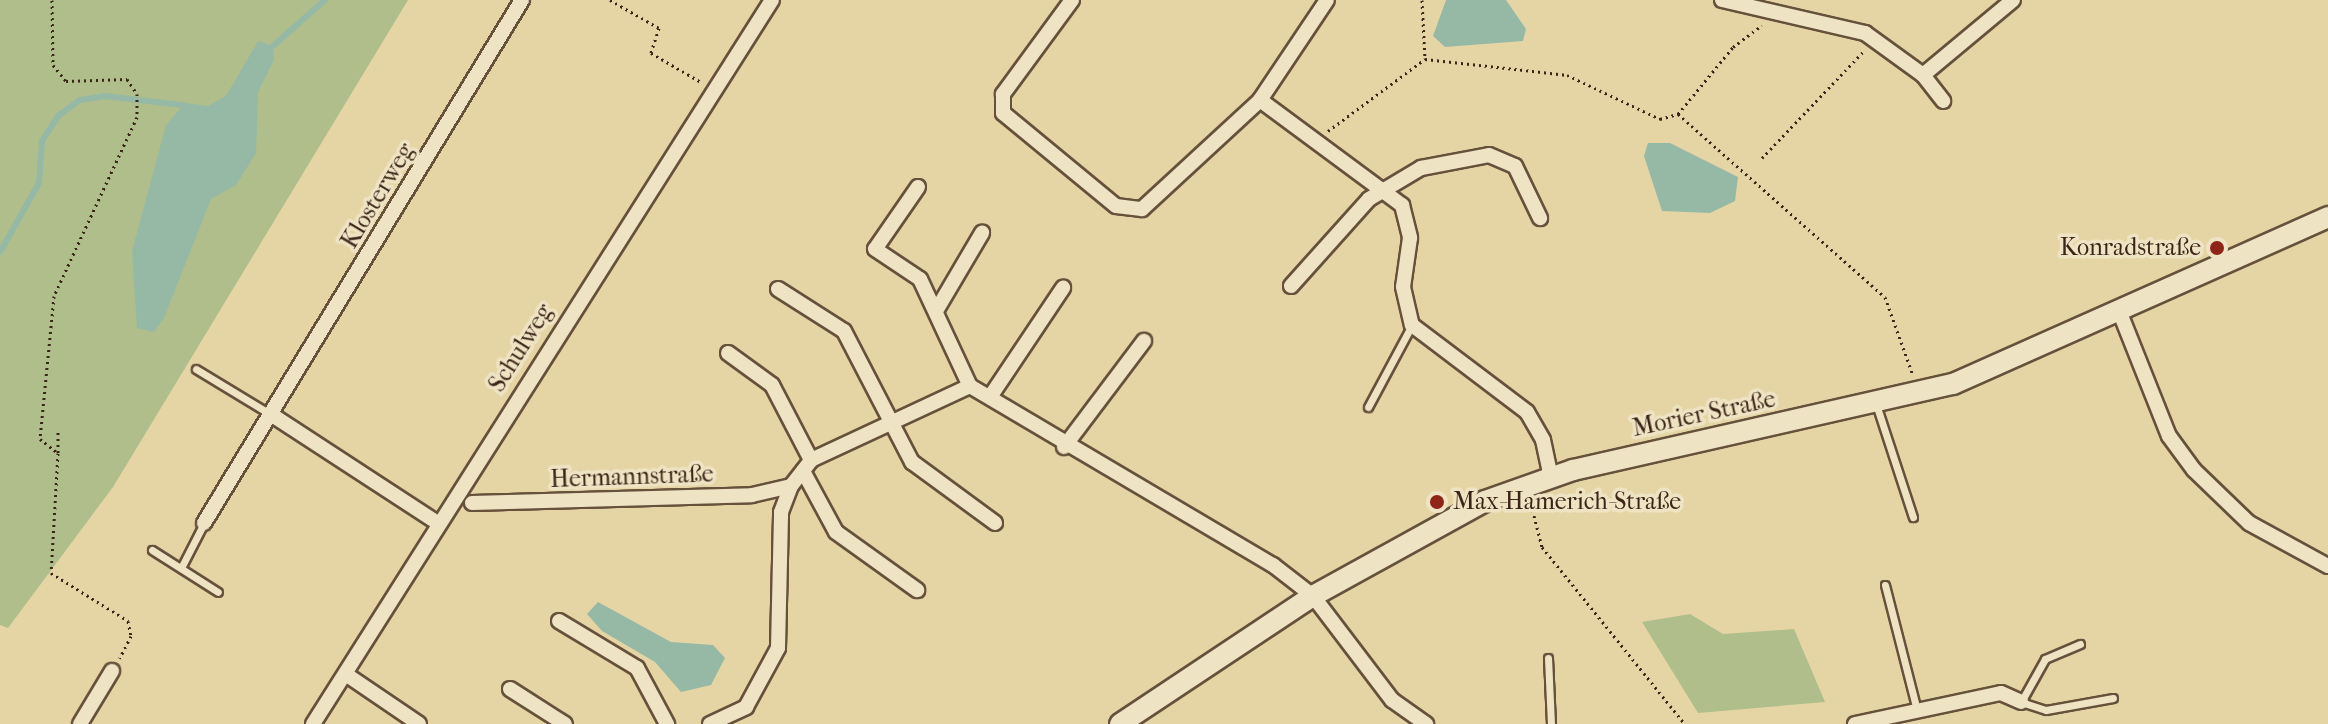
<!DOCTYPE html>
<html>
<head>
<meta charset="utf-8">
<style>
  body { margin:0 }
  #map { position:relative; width:2328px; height:724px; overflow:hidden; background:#e5d5a5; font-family:"IM FELL French Canon",serif }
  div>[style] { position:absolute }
  .green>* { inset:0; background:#afbe8b }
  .water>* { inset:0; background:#96b9a6 }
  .stream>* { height:6px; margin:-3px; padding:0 3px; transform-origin:3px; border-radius:3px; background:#96b9a6 }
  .path>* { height:3px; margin-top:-1.5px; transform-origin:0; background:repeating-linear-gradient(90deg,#3b2518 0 2px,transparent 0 6px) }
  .roads { filter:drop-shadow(2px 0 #66513b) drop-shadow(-2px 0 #66513b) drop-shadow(0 2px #66513b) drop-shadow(0 -2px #66513b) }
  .service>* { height:7px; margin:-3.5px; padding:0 3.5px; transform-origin:3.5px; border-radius:3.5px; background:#eee4c4 }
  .minor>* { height:14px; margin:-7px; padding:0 7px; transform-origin:7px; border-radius:7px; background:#eee4c4 }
  .secondary>* { height:20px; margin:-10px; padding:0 10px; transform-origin:10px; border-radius:10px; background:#eee4c4 }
  .dots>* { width:22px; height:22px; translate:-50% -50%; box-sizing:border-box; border:4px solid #eee4c4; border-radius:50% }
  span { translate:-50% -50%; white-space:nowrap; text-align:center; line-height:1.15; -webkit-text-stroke:7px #eee4c4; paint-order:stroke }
  .street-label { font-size:24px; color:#3b2518 }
  .poi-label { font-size:24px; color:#3b2518 }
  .right { translate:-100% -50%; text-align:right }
  .left { translate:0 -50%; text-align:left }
</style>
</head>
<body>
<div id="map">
  <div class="green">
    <div style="clip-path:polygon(0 0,408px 0,113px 487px,8px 628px,0 625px)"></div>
    <div style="clip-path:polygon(1690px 614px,1723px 634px,1794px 629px,1825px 702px,1698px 713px,1642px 622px)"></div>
  </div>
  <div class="water">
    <div style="clip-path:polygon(1446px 0,1506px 0,1526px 29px,1523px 41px,1445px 47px,1433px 36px)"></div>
    <div style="clip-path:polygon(258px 41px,273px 46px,274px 60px,258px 92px,256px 153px,236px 185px,211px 199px,164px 318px,154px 332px,137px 328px,132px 251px,166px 125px,185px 103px,208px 106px,226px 96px)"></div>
    <div style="clip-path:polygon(1648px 143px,1670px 143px,1738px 177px,1735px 201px,1710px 213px,1662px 211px,1644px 156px)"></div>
    <div style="clip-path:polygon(598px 602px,671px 642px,713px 645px,725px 658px,711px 685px,681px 692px,655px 662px,602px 631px,587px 614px)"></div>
  </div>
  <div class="stream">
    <div style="left:273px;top:46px;width:69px;rotate:-41.5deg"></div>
    <div style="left:0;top:252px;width:79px;rotate:-60.5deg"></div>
    <div style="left:39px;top:183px;width:42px;rotate:-85.9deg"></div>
    <div style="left:42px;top:141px;width:30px;rotate:-57deg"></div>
    <div style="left:58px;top:116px;width:27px;rotate:-36deg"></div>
    <div style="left:80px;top:100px;width:24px;rotate:-9deg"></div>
    <div style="left:104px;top:96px;width:79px;rotate:6.6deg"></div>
  </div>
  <div class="path">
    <div style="left:52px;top:0;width:65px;rotate:89.1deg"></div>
    <div style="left:53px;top:65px;width:21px;rotate:51deg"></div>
    <div style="left:66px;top:81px;width:61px;rotate:-1.9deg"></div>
    <div style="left:127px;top:79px;width:18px;rotate:56deg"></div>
    <div style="left:137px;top:94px;width:23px;rotate:90deg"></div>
    <div style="left:137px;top:117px;width:197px;rotate:114.9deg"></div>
    <div style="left:54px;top:296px;width:144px;rotate:95.6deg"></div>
    <div style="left:40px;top:439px;width:23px;rotate:38deg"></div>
    <div style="left:58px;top:453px;width:120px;rotate:93.3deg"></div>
    <div style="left:51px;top:573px;width:91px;rotate:31.9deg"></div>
    <div style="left:128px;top:621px;width:15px;rotate:79deg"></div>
    <div style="left:131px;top:636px;width:25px;rotate:117deg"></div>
    <div style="left:610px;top:0;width:56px;rotate:29.7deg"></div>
    <div style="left:659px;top:28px;width:26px;rotate:108deg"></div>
    <div style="left:651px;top:53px;width:58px;rotate:30.1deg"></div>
    <div style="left:1422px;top:0;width:59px;rotate:87.1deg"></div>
    <div style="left:1678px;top:114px;width:87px;rotate:-50.6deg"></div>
    <div style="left:1733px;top:47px;width:36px;rotate:-37deg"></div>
    <div style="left:1328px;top:131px;width:121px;rotate:-36.6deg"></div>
    <div style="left:1425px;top:59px;width:143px;rotate:6.4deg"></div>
    <div style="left:1567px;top:75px;width:103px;rotate:25.3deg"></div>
    <div style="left:1660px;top:119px;width:19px;rotate:-16deg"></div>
    <div style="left:1678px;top:114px;width:276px;rotate:41.5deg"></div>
    <div style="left:1885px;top:297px;width:83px;rotate:70.3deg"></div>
    <div style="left:1762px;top:158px;width:148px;rotate:-46.4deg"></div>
    <div style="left:58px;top:453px;width:24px;rotate:-90deg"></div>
    <div style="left:1531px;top:504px;width:44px;rotate:75.7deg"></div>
    <div style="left:1542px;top:547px;width:228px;rotate:51.1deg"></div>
  </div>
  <div class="roads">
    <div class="service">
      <div style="left:196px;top:369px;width:87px;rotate:31.3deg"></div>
      <div style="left:1876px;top:404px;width:119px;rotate:71.9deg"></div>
      <div style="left:1368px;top:407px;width:93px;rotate:-61.8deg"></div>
      <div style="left:152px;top:550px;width:78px;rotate:32.5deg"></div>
      <div style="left:181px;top:568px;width:51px;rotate:-62.9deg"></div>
      <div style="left:1885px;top:585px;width:130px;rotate:75.7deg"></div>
      <div style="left:2080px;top:644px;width:38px;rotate:157deg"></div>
      <div style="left:2045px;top:659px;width:49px;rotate:119.2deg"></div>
      <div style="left:2021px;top:702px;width:26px;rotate:18deg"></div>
      <div style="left:2046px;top:710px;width:68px;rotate:-10.2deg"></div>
      <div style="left:1548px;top:658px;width:66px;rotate:87.4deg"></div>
    </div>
    <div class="minor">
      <div style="left:1072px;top:0;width:117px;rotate:126.3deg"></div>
      <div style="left:1003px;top:94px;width:19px;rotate:90deg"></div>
      <div style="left:1003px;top:113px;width:146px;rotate:39.5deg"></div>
      <div style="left:1116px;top:206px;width:26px;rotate:7deg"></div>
      <div style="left:1142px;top:209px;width:161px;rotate:-42.7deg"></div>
      <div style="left:1260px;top:100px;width:120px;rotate:-56.2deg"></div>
      <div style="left:1722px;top:0;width:147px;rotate:13deg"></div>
      <div style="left:1865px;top:33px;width:72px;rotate:35.9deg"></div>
      <div style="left:1923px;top:75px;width:33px;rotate:52deg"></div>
      <div style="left:1923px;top:75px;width:117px;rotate:-39.8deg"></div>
      <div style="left:1260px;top:100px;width:177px;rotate:36.5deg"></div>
      <div style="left:1402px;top:205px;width:34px;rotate:76deg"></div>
      <div style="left:1410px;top:238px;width:49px;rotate:98.1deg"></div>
      <div style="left:1403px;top:287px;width:39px;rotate:77deg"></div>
      <div style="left:1412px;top:325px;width:144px;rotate:37.1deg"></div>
      <div style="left:1527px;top:412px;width:32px;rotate:60deg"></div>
      <div style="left:1543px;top:440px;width:38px;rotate:78deg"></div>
      <div style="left:918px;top:187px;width:75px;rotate:124.7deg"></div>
      <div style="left:875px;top:249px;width:54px;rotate:33.7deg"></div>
      <div style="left:920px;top:279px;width:118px;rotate:65deg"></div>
      <div style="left:1291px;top:286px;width:117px;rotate:-48.1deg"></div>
      <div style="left:1369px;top:199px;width:61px;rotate:-30.8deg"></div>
      <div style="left:1421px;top:168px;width:69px;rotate:-10.8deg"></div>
      <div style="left:1489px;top:155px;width:28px;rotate:23deg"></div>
      <div style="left:1515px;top:166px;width:58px;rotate:64.3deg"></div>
      <div style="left:778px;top:289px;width:78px;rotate:32.5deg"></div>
      <div style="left:844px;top:331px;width:148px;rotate:62.6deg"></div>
      <div style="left:912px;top:462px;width:103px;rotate:36.3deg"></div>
      <div style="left:936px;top:311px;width:91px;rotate:-59.5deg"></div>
      <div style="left:2120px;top:313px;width:132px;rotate:68.3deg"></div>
      <div style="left:2169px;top:436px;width:42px;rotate:53.7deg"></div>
      <div style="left:2194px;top:470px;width:76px;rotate:43.9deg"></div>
      <div style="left:2249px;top:523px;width:90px;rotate:28.6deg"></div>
      <div style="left:728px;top:353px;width:54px;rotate:36deg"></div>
      <div style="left:772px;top:385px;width:85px;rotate:62.5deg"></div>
      <div style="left:992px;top:394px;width:128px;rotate:-56.2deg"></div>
      <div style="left:272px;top:415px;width:199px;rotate:33.1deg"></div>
      <div style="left:1064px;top:447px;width:133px;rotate:-53deg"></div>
      <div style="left:803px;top:471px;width:69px;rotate:61.6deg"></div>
      <div style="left:836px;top:532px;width:100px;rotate:35.6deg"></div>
      <div style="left:472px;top:503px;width:280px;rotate:-1.6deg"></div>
      <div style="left:752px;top:495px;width:40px;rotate:-13deg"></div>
      <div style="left:204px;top:523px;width:612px;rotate:-58.7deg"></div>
      <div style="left:559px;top:621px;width:91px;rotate:31.1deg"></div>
      <div style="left:637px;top:668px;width:64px;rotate:61.8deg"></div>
      <div style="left:347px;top:675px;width:87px;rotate:34.2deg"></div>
      <div style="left:510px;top:689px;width:65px;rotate:32.5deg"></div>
      <div style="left:80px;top:724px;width:62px;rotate:-58.9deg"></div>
      <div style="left:313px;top:724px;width:857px;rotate:-57.63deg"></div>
      <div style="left:710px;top:724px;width:40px;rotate:-25deg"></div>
      <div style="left:746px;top:707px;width:67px;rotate:-61.5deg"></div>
      <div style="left:778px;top:648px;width:136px;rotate:-88.7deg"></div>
      <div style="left:781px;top:512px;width:28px;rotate:-69deg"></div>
      <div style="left:791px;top:486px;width:33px;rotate:-52deg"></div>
      <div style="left:811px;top:460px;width:175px;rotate:-25deg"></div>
      <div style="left:970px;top:386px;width:352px;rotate:30.6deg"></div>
      <div style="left:1273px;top:565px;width:51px;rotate:37.8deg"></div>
      <div style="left:1313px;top:596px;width:131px;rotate:52.8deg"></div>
      <div style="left:1392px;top:700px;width:42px;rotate:35.2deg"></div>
      <div style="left:1855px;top:724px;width:149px;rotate:-12deg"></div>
      <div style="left:2001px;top:693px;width:22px;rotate:24deg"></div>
    </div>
    <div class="secondary">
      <div style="left:1120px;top:724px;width:232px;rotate:-33.6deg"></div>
      <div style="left:1313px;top:596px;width:196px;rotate:-28.9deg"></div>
      <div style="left:1485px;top:501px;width:93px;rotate:-19.4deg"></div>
      <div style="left:1573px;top:470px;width:390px;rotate:-12.8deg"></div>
      <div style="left:1953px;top:384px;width:411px;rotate:-24deg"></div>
    </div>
  </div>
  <div class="dots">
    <div style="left:2217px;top:248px;background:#8f2418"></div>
    <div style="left:1437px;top:502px;background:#8f2418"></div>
  </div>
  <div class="street-label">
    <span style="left:378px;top:196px;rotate:-59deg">Klosterweg</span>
    <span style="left:521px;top:348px;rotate:-58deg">Schulweg</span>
    <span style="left:1704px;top:414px;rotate:-12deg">Morier Straße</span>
    <span style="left:632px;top:477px;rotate:-2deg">Hermannstraße</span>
  </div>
  <div class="poi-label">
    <span class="right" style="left:2201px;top:248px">Konradstraße</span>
    <span class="left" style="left:1453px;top:502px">Max-Hamerich-Straße</span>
  </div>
</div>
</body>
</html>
